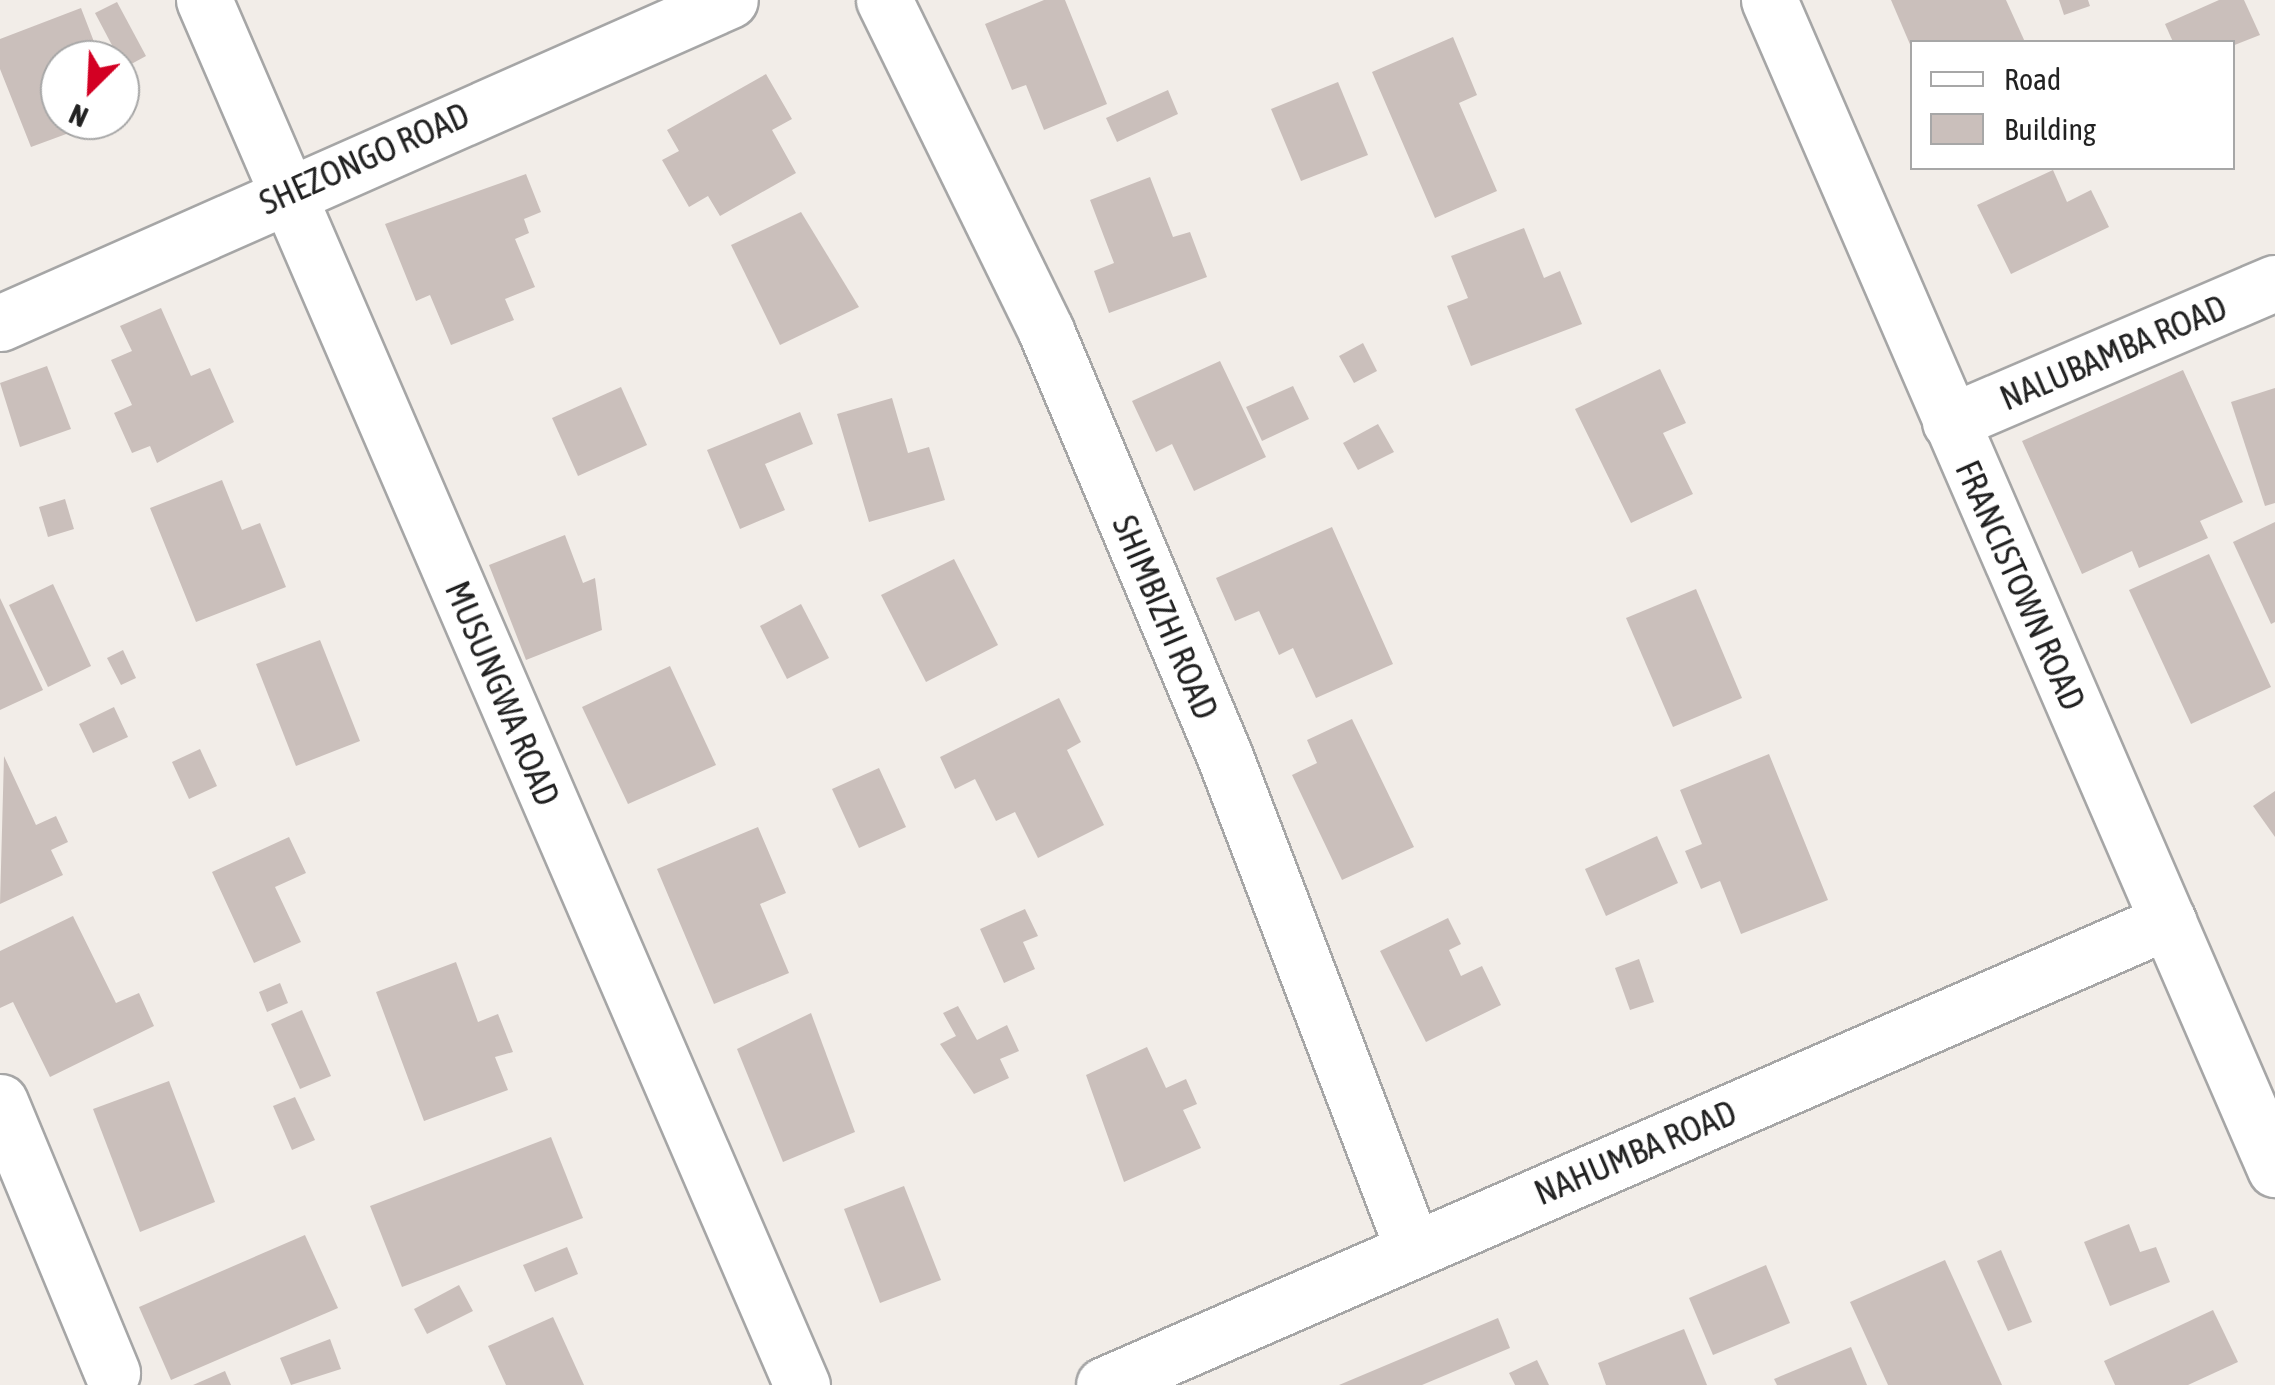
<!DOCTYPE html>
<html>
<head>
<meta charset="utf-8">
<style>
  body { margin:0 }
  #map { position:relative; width:2275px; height:1385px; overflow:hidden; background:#f2ede8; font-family:"Asap Condensed",sans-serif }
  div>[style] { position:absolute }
  .building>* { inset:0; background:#cabfbb }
  .roads { filter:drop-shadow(2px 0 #a6a6a6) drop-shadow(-2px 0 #a6a6a6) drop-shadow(0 2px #a6a6a6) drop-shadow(0 -2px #a6a6a6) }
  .minor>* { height:55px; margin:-27.5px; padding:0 27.5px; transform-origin:27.5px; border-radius:27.5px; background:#fff }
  span { translate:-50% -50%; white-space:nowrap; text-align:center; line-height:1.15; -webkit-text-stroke:8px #fff; paint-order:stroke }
  .street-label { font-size:35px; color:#222 }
  .legend { position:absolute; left:1910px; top:40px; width:325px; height:130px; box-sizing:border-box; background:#fff; border:2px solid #a7a7a7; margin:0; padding:12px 18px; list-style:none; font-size:30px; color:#222 }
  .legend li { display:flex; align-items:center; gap:20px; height:50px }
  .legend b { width:50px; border:2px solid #a7a7a7 }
  .north { position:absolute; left:40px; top:40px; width:100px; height:100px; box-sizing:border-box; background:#fff; border:2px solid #a7a7a7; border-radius:50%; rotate:204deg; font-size:28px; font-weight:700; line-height:40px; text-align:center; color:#222 }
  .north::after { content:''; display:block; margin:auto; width:35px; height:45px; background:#d30023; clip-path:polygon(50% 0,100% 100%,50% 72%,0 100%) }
</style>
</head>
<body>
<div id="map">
  <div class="building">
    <div style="clip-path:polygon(1044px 0,1065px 0,1107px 104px,1044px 130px,1026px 85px,1012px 90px,985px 24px)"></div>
    <div style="clip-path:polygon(1891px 0,2006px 0,2025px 42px,1912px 49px)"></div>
    <div style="clip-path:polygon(2059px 0,2088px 0,2090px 6px,2064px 15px)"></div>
    <div style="clip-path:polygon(2219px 0,2244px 0,2260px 35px,2232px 46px,2173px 42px,2165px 24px)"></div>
    <div style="clip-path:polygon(117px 2px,146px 56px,124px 68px,95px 13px)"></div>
    <div style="clip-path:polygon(81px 8px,101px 60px,60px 60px,60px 120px,69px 133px,31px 147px,0 69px,0 39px)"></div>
    <div style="clip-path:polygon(1453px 37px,1477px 95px,1459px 103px,1497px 191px,1435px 218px,1372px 72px)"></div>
    <div style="clip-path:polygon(766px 74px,792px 119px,772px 130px,796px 173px,720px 216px,708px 196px,689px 207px,662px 160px,679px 151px,667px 130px)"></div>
    <div style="clip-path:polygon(1338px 82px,1368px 155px,1301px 181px,1271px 109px)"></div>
    <div style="clip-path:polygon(1168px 90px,1178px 114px,1117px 142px,1106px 118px)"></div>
    <div style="clip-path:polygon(2053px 170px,2067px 202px,2091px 190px,2109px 227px,2011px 274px,1977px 205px)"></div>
    <div style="clip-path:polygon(526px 174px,541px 212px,524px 219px,529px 233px,515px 239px,535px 287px,505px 299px,514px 320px,451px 345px,430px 295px,416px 301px,385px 224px)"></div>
    <div style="clip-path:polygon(1150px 177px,1173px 237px,1190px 232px,1207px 277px,1109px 313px,1094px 271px,1114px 263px,1090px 200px)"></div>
    <div style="clip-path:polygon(801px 212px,859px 307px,780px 345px,731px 245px)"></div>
    <div style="clip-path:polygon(1524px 228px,1544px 278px,1560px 271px,1582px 324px,1471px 366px,1447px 306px,1468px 298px,1451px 256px)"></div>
    <div style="clip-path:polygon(161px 308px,191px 376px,210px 368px,234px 422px,157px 463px,150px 446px,132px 453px,114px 413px,132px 405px,111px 360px,132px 351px,120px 326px)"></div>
    <div style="clip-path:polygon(1363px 343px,1377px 371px,1354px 383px,1339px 356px)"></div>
    <div style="clip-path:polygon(1220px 361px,1266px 457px,1194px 491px,1172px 444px,1156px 452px,1132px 401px)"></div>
    <div style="clip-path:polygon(47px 366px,71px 429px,20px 447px,0 383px)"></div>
    <div style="clip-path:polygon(1660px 369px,1686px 423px,1663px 433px,1693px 494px,1631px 523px,1575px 409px)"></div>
    <div style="clip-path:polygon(2183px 370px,2243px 502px,2200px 521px,2208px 538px,2139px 568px,2132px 551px,2082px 574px,2022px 441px)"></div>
    <div style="clip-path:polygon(1293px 386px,1309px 419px,1262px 441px,1246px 407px)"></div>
    <div style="clip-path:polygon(621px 387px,647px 445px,578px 476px,552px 418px)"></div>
    <div style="clip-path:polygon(2275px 388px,2275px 503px,2265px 506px,2231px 402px)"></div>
    <div style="clip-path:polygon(892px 398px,908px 453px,929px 447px,945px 500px,869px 522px,837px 414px)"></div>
    <div style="clip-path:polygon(800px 412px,813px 444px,765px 464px,785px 510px,740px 529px,707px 450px)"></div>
    <div style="clip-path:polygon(1378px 424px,1394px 452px,1358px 470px,1343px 443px)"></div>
    <div style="clip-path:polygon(222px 480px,242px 530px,260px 523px,286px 587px,196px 622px,150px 508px)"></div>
    <div style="clip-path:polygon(65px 499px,74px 529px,48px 537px,39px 507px)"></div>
    <div style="clip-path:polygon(2275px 522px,2275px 622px,2271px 624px,2233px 542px)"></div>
    <div style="clip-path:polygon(1332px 527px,1393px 664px,1316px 698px,1293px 648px,1279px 655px,1259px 611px,1235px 621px,1216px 578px)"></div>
    <div style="clip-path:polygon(565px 535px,583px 583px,595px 578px,602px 630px,526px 660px,489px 565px)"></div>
    <div style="clip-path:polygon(2209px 554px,2271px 687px,2191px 724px,2129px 590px)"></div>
    <div style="clip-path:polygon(954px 559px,998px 645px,926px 682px,881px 595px)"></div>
    <div style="clip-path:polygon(53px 584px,91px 666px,48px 687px,9px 605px)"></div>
    <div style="clip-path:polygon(1696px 589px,1742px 698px,1673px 727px,1626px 618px)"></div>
    <div style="clip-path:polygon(0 598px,43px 690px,0 710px)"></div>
    <div style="clip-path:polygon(801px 604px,829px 658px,787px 679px,760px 626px)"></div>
    <div style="clip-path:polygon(320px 640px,360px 741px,296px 766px,256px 664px)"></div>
    <div style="clip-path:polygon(123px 650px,136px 678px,121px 685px,107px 658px)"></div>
    <div style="clip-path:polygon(670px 666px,716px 765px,628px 804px,582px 707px)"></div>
    <div style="clip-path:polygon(1059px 698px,1081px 742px,1067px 750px,1104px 825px,1038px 858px,1015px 812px,996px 821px,975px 779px,955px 789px,940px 757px)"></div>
    <div style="clip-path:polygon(114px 707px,128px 737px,93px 753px,79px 724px)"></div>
    <div style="clip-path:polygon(1352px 719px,1414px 847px,1342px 880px,1292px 775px,1317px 763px,1307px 740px)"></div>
    <div style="clip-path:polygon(200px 749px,217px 786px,189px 799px,172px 762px)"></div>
    <div style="clip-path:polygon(1769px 754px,1828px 900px,1741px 934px,1720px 881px,1701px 889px,1685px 851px,1702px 844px,1680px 790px)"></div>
    <div style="clip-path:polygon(4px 756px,36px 825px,56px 816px,68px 842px,51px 850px,63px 875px,0 904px)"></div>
    <div style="clip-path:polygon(879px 768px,906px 827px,859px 848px,832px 789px)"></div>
    <div style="clip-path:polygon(2275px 791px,2275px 837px,2253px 806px)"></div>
    <div style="clip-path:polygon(758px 827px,786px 893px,760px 904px,789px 973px,714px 1004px,657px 869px)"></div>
    <div style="clip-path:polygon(1657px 836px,1678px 883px,1606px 916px,1585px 869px)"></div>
    <div style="clip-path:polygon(289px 837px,306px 873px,275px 887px,301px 942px,254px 963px,212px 872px)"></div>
    <div style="clip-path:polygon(1025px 909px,1038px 936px,1023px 942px,1035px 969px,1004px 983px,980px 929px)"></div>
    <div style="clip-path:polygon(73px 916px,116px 1003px,139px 993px,154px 1026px,50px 1077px,13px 1002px,0 1008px,0 951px)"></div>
    <div style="clip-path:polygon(1448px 918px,1461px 944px,1449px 950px,1461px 976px,1482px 966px,1501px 1005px,1426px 1042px,1380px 951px)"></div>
    <div style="clip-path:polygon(1639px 959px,1654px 1002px,1630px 1010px,1615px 968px)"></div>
    <div style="clip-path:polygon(456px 962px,478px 1022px,498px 1014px,513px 1052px,495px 1057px,508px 1090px,424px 1121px,376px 992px)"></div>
    <div style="clip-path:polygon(280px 983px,288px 1003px,267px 1012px,259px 992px)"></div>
    <div style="clip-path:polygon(958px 1006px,977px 1040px,1007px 1025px,1019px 1051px,1000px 1059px,1009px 1078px,974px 1094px,940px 1044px,956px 1036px,943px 1013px)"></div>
    <div style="clip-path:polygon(302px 1010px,331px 1076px,300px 1089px,271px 1024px)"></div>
    <div style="clip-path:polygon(811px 1013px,855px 1132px,783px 1162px,737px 1049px)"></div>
    <div style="clip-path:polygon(1147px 1047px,1166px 1088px,1186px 1079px,1197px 1104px,1183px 1110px,1201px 1148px,1124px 1182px,1086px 1075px)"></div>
    <div style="clip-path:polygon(169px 1081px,215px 1202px,140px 1232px,93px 1109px)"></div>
    <div style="clip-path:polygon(295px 1097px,315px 1140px,292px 1150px,273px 1106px)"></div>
    <div style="clip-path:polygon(551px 1137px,583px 1218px,402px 1287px,370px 1206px)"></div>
    <div style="clip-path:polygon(904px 1186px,941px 1280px,880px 1303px,844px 1209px)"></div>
    <div style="clip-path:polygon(2129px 1224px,2140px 1252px,2156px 1247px,2170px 1282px,2110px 1306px,2084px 1242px)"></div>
    <div style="clip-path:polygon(305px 1235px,338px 1308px,171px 1380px,139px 1307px)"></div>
    <div style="clip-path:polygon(567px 1247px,578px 1274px,535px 1292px,523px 1265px)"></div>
    <div style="clip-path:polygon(2001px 1250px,2032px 1322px,2008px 1331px,1977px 1261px)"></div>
    <div style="clip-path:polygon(1945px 1260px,2002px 1385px,1888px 1385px,1850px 1302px)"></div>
    <div style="clip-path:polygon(1766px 1265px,1790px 1323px,1713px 1355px,1689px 1298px)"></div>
    <div style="clip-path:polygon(459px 1285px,473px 1311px,427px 1334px,414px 1309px)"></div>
    <div style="clip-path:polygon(2213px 1310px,2238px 1362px,2188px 1385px,2115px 1385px,2104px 1361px)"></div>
    <div style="clip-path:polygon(553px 1317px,584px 1385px,506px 1385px,488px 1346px)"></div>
    <div style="clip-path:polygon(1498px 1318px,1510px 1348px,1422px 1385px,1339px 1385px)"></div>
    <div style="clip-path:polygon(1684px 1329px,1707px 1385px,1606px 1385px,1598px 1363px)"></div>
    <div style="clip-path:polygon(330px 1339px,341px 1369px,291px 1385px,280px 1358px)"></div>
    <div style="clip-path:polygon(1851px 1347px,1867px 1385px,1777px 1385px,1774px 1379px)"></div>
    <div style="clip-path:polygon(1537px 1360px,1549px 1385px,1515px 1385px,1509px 1373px)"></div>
    <div style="clip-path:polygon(225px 1371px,231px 1385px,193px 1385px)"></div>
  </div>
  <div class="roads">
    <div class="minor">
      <div style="left:204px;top:0;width:1509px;rotate:66.65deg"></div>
      <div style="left:884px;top:0;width:369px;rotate:63.9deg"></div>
      <div style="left:1046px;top:331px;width:462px;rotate:67.2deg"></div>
      <div style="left:1225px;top:757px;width:527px;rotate:69.09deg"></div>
      <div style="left:1769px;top:0;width:1274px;rotate:66.59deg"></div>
      <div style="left:0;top:323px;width:798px;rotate:-23.87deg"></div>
      <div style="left:1950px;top:422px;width:353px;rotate:-23.2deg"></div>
      <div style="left:0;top:1102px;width:293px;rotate:67.5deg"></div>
      <div style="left:1104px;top:1385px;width:1161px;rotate:-23.56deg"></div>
    </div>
  </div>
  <div class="street-label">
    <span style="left:364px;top:158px;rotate:-24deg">SHEZONGO ROAD</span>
    <span style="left:2113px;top:352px;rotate:-23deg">NALUBAMBA ROAD</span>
    <span style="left:2021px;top:585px;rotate:66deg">FRANCISTOWN ROAD</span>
    <span style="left:1166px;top:617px;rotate:67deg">SHIMBIZHI ROAD</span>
    <span style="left:503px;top:693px;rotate:67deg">MUSUNGWA ROAD</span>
    <span style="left:1635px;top:1152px;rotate:-23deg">NAHUMBA ROAD</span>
  </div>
  <ul class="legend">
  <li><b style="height:12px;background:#fff"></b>Road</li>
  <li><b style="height:28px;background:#cabfbb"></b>Building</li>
  </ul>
  <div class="north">N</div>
</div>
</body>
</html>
